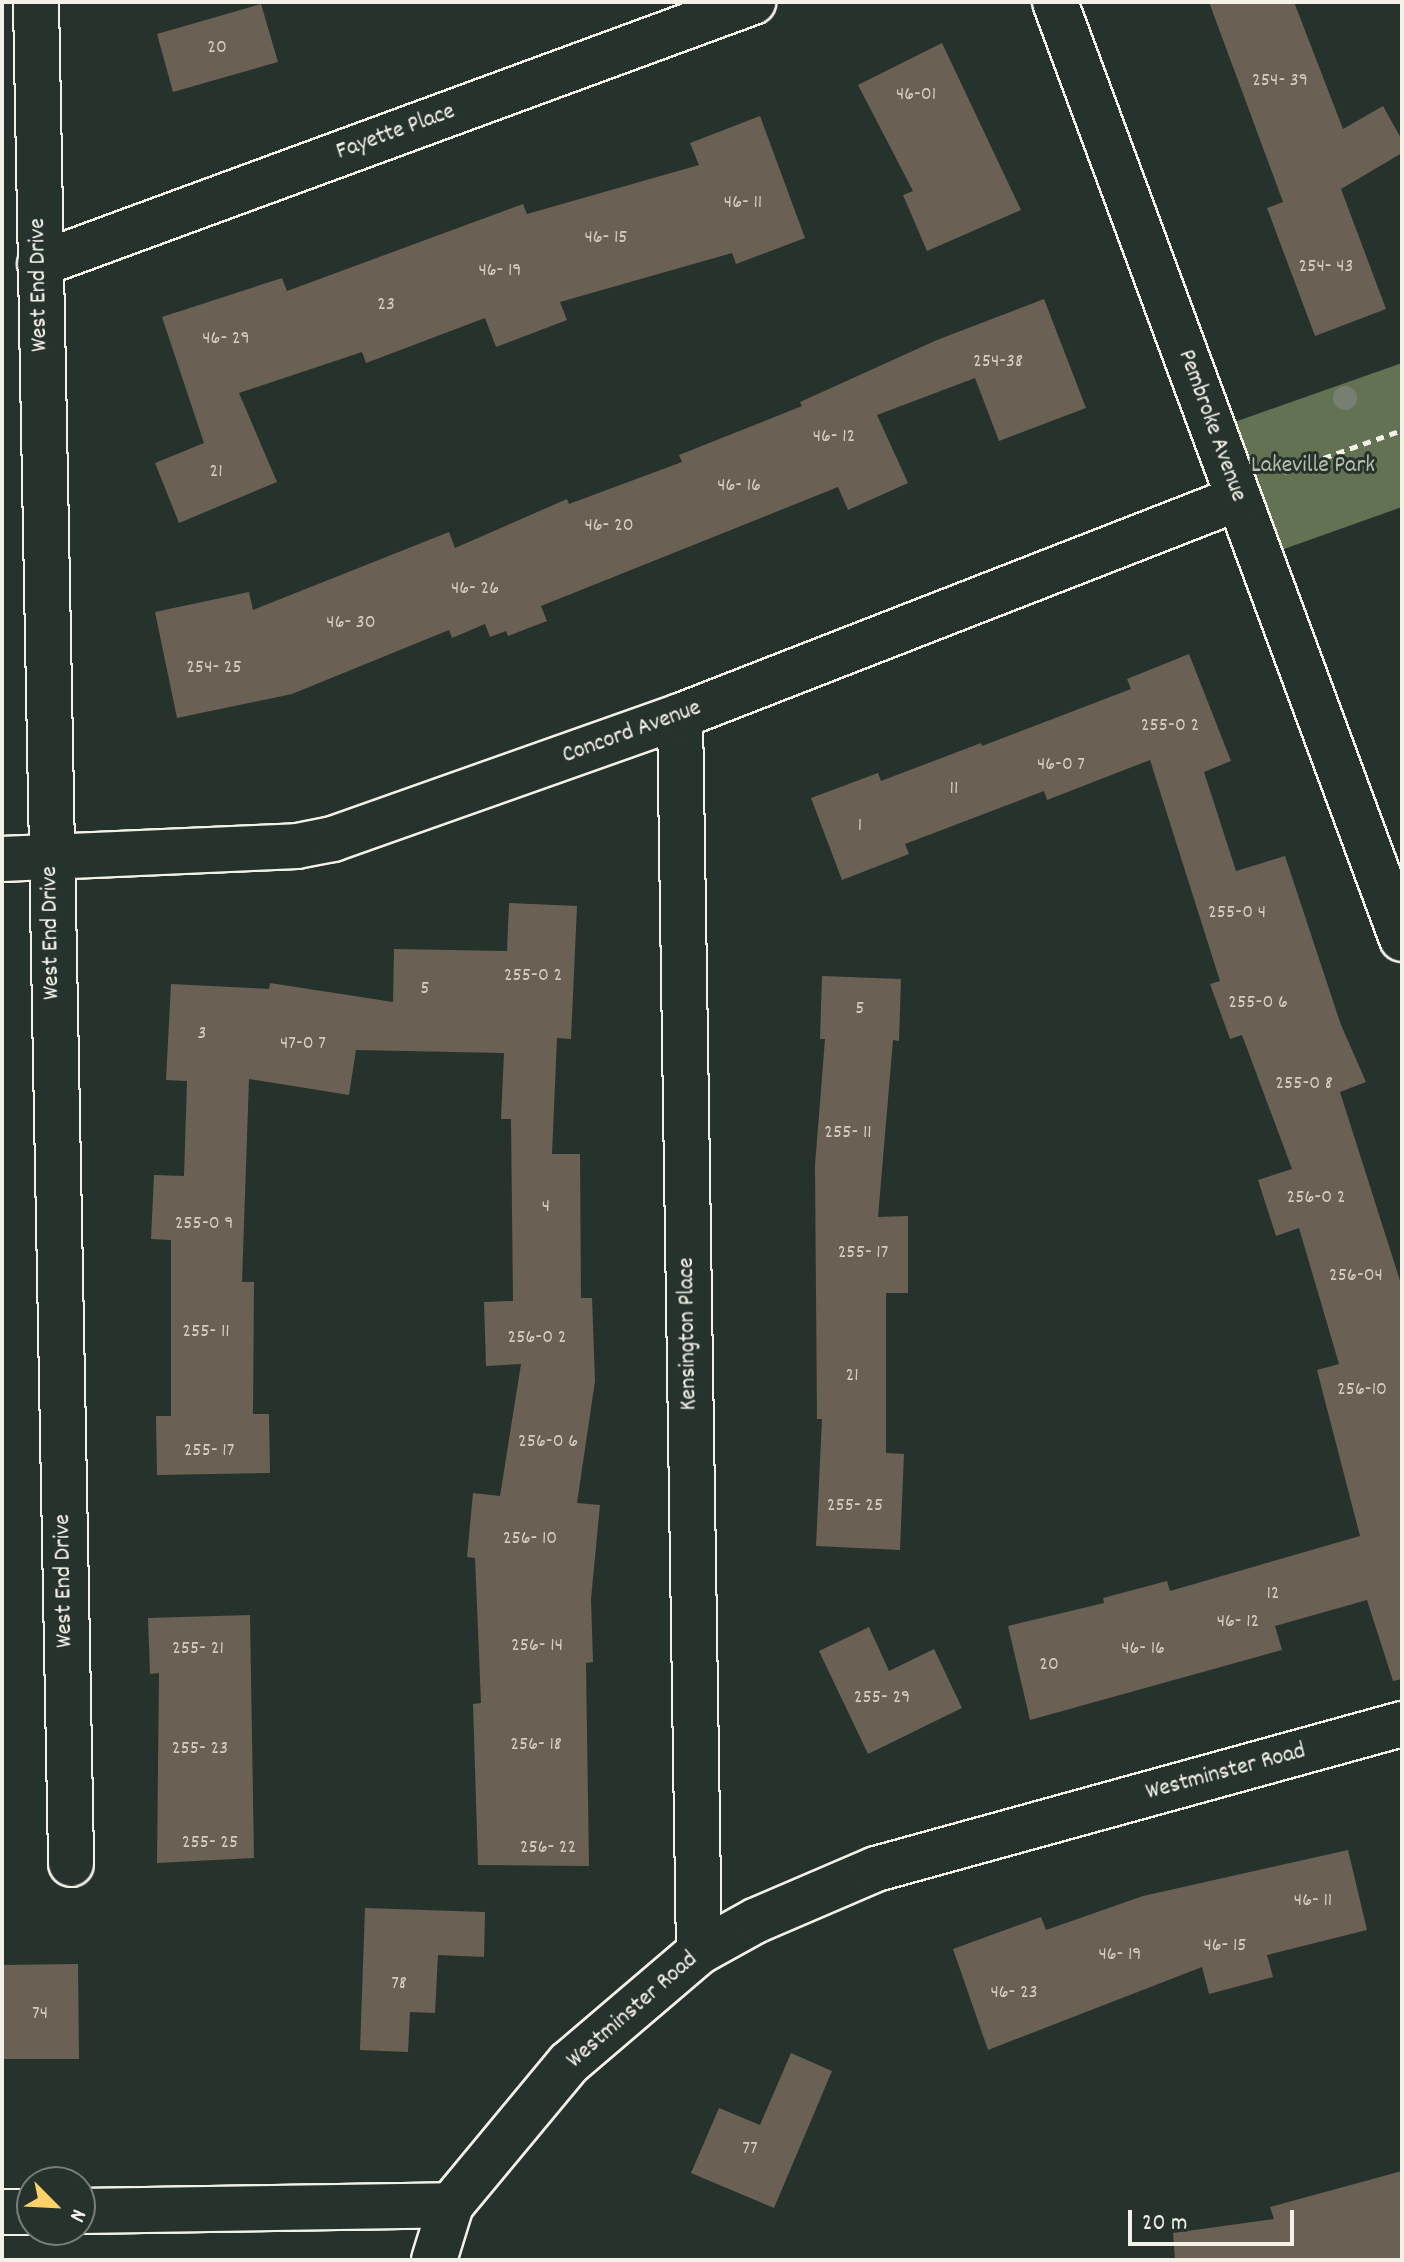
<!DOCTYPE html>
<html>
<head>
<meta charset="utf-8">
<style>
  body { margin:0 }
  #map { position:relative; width:1404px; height:2262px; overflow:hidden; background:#26332d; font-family:Dekko,sans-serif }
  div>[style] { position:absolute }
  .green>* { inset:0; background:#637253 }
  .building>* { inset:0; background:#6a6053 }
  .path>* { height:5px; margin-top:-2.5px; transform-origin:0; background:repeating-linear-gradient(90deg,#f4f1e8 0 8px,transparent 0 14px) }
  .roads { filter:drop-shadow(2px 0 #f4f1e8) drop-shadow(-2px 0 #f4f1e8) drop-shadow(0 2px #f4f1e8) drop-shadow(0 -2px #f4f1e8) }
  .minor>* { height:44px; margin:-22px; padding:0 22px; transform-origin:22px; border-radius:22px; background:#26332d }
  .trees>* { width:24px; height:24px; margin:-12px; border-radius:50%; background:#777f73 }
  span { translate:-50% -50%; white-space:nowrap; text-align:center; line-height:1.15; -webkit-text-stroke:6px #26332d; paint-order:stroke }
  .number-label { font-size:20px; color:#d2cdc3 }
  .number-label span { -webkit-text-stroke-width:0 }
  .street-label { font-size:24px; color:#f4f1e8 }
  .park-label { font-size:24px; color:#babeac }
  .frame { position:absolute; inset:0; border:4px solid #f4f1e8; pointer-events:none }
  .north { position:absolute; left:16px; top:2166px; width:80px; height:80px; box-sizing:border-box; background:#26332d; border:2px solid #787f78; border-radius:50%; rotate:114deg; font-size:22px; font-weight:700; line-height:32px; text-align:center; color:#f4f1e8 }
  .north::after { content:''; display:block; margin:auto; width:28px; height:36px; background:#ffd166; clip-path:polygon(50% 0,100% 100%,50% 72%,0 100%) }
  .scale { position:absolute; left:1128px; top:2210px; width:166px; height:36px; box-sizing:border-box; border:4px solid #f4f1e8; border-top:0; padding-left:10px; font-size:24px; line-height:28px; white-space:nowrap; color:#f4f1e8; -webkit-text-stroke:6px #26332d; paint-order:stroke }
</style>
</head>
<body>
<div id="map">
  <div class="green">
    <div style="clip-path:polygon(1402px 363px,1402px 507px,1259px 558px,1212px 430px)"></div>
  </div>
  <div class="building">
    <div style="clip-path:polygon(1209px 2px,1294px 2px,1343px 129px,1383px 106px,1402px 140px,1402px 153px,1341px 189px,1386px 309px,1315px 336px,1267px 208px,1283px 202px)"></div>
    <div style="clip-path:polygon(261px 4px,278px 62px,173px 92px,157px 34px)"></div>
    <div style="clip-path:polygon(942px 43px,1021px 210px,927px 251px,903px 195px,913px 191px,858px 85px)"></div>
    <div style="clip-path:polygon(760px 116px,805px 238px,736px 264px,732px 253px,560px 302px,567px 320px,496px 347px,485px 318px,366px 363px,362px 352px,239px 393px,277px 482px,179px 523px,155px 463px,204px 443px,162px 317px,282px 278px,287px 291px,523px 204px,527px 214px,699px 165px,690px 143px)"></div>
    <div style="clip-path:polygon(1044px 299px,1086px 408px,999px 441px,975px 378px,877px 415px,908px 483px,848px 510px,838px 487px,541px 606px,547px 621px,508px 636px,506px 631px,490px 637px,485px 624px,452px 638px,449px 630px,292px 694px,177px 718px,155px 612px,249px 592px,253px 610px,449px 532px,455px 548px,567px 499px,569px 504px,682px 462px,679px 455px,802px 406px,800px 402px,937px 340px)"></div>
    <div style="clip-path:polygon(1189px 654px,1231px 761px,1204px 772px,1236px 871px,1285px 856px,1341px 1025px,1366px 1082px,1340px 1092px,1402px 1287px,1402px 1679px,1393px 1681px,1367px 1600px,1275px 1626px,1282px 1650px,1030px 1720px,1008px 1626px,1104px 1603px,1103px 1598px,1167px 1581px,1170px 1591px,1360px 1536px,1317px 1370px,1339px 1364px,1299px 1228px,1276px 1236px,1258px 1180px,1292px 1169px,1242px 1035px,1230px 1039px,1210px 984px,1220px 981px,1150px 760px,1047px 800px,1044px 791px,905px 844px,909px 854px,842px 880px,811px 798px,878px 773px,881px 781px,981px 743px,982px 746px,1131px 689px,1127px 679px)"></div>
    <div style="clip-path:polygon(509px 903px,577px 906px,571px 1039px,557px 1038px,552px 1154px,580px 1154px,581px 1298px,592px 1298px,595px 1381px,577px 1503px,600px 1505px,591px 1599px,593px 1662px,586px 1663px,589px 1866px,478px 1865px,473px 1704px,481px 1703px,475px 1558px,467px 1557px,473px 1493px,500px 1496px,521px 1364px,486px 1366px,484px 1302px,513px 1301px,511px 1119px,501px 1119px,504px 1053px,356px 1050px,349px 1095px,249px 1079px,242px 1282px,254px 1282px,253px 1414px,269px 1414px,270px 1473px,157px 1475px,156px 1416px,171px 1416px,171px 1240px,151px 1239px,154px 1175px,184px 1176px,187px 1081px,166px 1080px,171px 984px,269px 989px,270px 983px,393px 1002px,394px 949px,507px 951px)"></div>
    <div style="clip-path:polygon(822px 976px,901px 979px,899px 1041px,893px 1040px,878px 1217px,908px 1216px,908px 1293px,886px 1293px,886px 1453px,904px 1454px,900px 1550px,816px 1546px,822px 1419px,817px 1419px,815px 1165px,825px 1039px,820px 1039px)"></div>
    <div style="clip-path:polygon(250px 1615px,254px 1858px,157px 1863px,159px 1673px,150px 1674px,148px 1618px)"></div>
    <div style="clip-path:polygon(869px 1627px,889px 1671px,934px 1649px,962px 1708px,868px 1754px,819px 1651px)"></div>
    <div style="clip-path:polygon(1348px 1850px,1367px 1930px,1267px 1955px,1273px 1977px,1209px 1994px,1202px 1967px,988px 2050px,953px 1949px,1041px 1917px,1046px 1930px,1143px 1896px)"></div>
    <div style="clip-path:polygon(365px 1908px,485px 1912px,484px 1957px,438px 1955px,435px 2013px,410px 2012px,408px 2052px,360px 2050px)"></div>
    <div style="clip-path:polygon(78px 1964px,79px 2059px,2px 2059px,2px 1965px)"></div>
    <div style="clip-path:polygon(791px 2053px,832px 2071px,774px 2208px,691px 2173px,719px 2108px,760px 2125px)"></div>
    <div style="clip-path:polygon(1402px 2171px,1402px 2260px,1175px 2260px,1173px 2233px,1274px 2219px,1270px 2207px)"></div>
  </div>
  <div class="path">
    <div style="left:1284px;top:472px;width:125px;rotate:-19.6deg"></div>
  </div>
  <div class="roads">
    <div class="minor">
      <div style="left:36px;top:2px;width:1862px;rotate:88.92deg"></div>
      <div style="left:1055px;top:2px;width:999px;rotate:69.68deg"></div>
      <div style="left:40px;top:264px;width:760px;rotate:-20.18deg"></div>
      <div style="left:680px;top:716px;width:1236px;rotate:89.12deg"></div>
      <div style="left:2px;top:859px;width:295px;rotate:-2.5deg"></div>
      <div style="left:297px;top:846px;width:37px;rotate:-11deg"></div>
      <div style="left:333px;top:839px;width:368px;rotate:-19.5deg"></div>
      <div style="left:680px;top:716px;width:598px;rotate:-21.29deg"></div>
      <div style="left:80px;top:2211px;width:371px;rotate:-0.9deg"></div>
      <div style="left:451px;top:2205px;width:185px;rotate:-50.3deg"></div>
      <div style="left:569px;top:2063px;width:171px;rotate:-40.5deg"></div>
      <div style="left:699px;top:1952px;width:66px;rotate:-28.9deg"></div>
      <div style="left:757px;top:1920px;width:129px;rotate:-23.2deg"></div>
      <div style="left:876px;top:1869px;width:546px;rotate:-15.41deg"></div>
      <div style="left:2px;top:2212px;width:30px"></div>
      <div style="left:434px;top:2260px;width:58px;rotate:-72.8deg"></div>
    </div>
  </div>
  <div class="trees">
    <div style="left:1345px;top:398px"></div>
  </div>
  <div class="number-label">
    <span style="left:217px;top:48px">20</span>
    <span style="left:1280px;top:81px">254- 39</span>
    <span style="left:916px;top:95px">46-01</span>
    <span style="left:743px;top:203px">46- 11</span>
    <span style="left:606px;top:238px">46- 15</span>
    <span style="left:1326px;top:267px">254- 43</span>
    <span style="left:500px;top:271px">46- 19</span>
    <span style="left:386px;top:305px">23</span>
    <span style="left:226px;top:339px">46- 29</span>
    <span style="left:998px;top:362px">254-38</span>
    <span style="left:834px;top:437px">46- 12</span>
    <span style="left:216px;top:472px">21</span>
    <span style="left:739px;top:486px">46- 16</span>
    <span style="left:609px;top:526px">46- 20</span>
    <span style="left:475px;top:589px">46- 26</span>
    <span style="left:351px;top:623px">46- 30</span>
    <span style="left:214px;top:668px">254- 25</span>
    <span style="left:1170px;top:726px">255-0 2</span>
    <span style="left:1061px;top:765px">46-0 7</span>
    <span style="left:954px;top:789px">11</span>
    <span style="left:860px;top:826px">1</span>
    <span style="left:1237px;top:913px">255-0 4</span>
    <span style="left:533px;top:976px">255-0 2</span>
    <span style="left:425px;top:989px">5</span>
    <span style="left:1258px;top:1003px">255-0 6</span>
    <span style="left:860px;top:1009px">5</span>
    <span style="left:202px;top:1034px">3</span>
    <span style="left:303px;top:1044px">47-0 7</span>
    <span style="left:1304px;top:1084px">255-0 8</span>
    <span style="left:848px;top:1133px">255- 11</span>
    <span style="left:1316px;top:1198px">256-0 2</span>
    <span style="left:546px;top:1207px">4</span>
    <span style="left:204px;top:1224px">255-0 9</span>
    <span style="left:863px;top:1253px">255- 17</span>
    <span style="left:1356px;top:1276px">256-04</span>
    <span style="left:206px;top:1332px">255- 11</span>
    <span style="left:537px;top:1338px">256-0 2</span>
    <span style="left:852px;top:1376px">21</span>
    <span style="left:1362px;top:1390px">256-10</span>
    <span style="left:548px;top:1442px">256-0 6</span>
    <span style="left:209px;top:1451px">255- 17</span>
    <span style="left:855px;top:1506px">255- 25</span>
    <span style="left:530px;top:1539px">256- 10</span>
    <span style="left:1273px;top:1594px">12</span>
    <span style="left:1238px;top:1622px">46- 12</span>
    <span style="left:537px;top:1646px">256- 14</span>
    <span style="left:198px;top:1649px">255- 21</span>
    <span style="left:1143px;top:1649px">46- 16</span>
    <span style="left:1049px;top:1665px">20</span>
    <span style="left:882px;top:1698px">255- 29</span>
    <span style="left:536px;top:1745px">256- 18</span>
    <span style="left:200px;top:1749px">255- 23</span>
    <span style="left:210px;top:1843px">255- 25</span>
    <span style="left:548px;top:1848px">256- 22</span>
    <span style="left:1313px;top:1901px">46- 11</span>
    <span style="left:1225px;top:1946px">46- 15</span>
    <span style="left:1120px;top:1955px">46- 19</span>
    <span style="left:399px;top:1984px">78</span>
    <span style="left:1014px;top:1993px">46- 23</span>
    <span style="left:40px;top:2014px">74</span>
    <span style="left:750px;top:2149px">77</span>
  </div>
  <div class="street-label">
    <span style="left:396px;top:133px;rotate:-20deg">Fayette Place</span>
    <span style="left:40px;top:285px;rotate:-91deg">West End Drive</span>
    <span style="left:1211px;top:426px;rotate:70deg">Pembroke Avenue</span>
    <span style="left:632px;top:733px;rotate:-20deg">Concord Avenue</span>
    <span style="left:52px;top:933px;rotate:-91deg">West End Drive</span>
    <span style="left:689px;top:1334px;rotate:-91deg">Kensington Place</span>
    <span style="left:65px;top:1581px;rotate:-91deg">West End Drive</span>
    <span style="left:1226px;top:1773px;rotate:-15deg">Westminster Road</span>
    <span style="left:633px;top:2011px;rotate:-41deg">Westminster Road</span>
  </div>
  <div class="park-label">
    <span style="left:1313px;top:467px">Lakeville Park</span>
  </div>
  <div class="frame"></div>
  <div class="north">N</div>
  <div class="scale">20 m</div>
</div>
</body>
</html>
